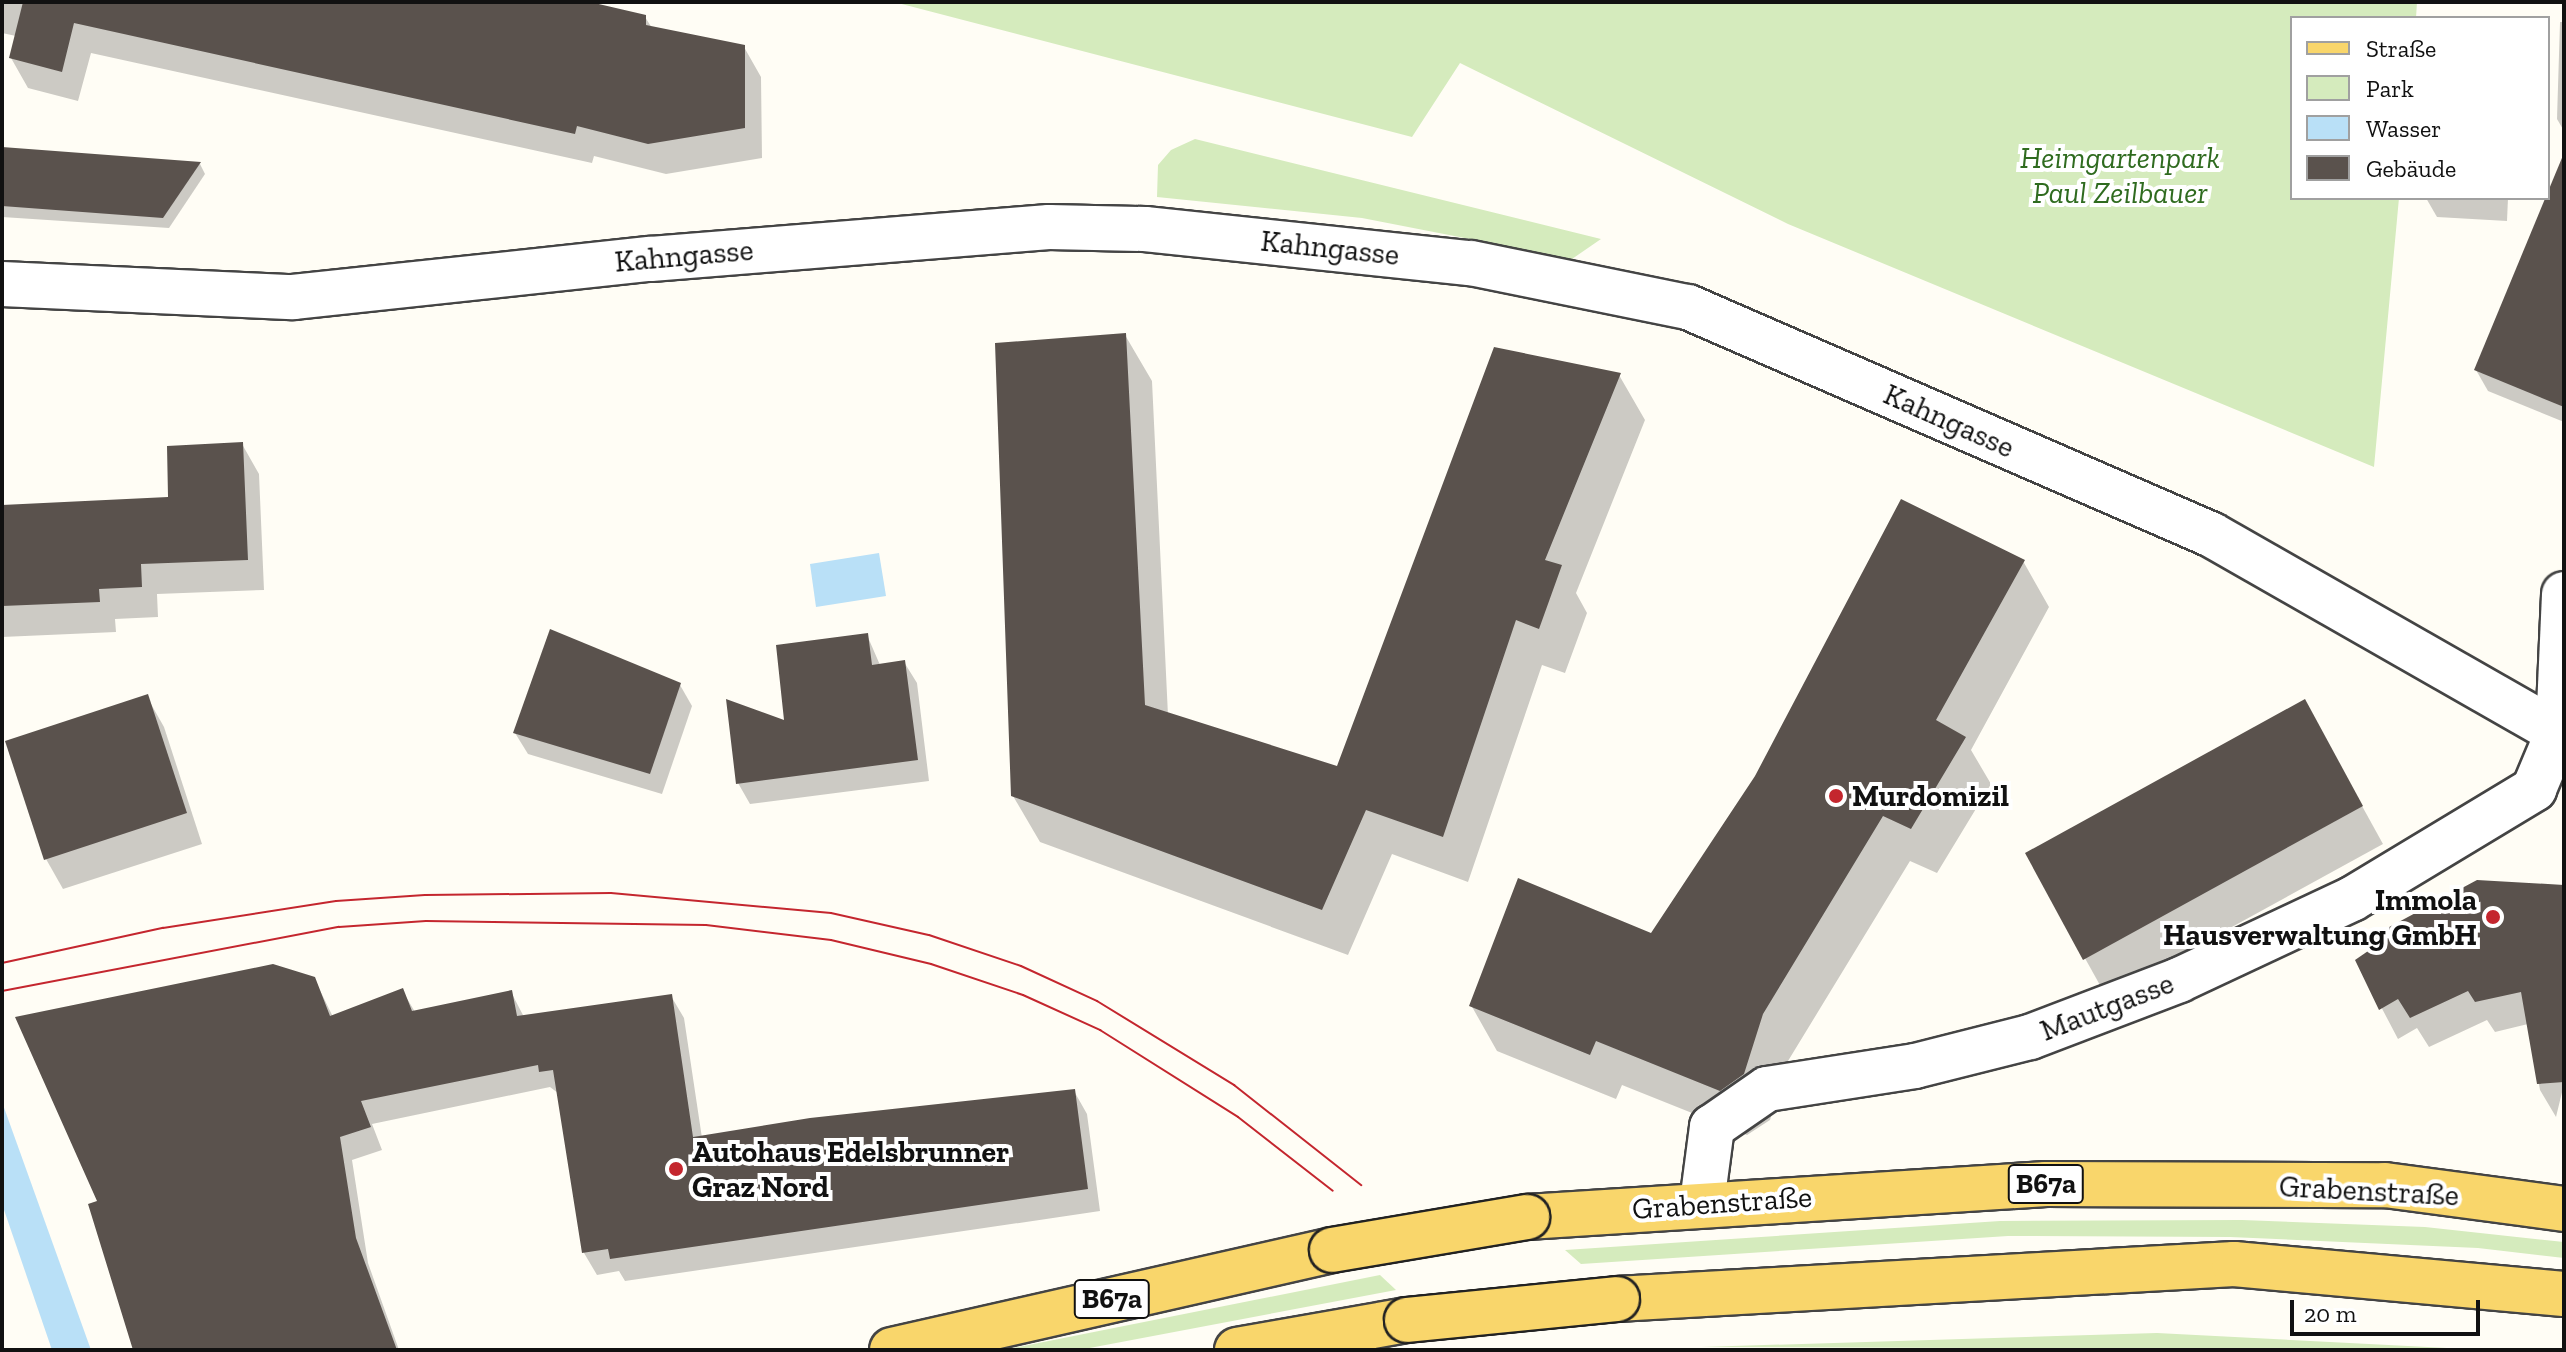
<!DOCTYPE html>
<html>
<head>
<meta charset="utf-8">
<style>
  body { margin:0 }
  #map { position:relative; width:2566px; height:1352px; overflow:hidden; background:#fffdf5; font-family:"Zilla Slab",serif }
  div>[style] { position:absolute }
  .green>* { inset:0; background:#d5ebbd }
  .water>* { inset:0; background:#b9e0f7 }
  .shadow>* { inset:0; background:#0003 }
  .building>* { inset:0; background:#5a524d }
  .roads { filter:drop-shadow(2px 0 #444) drop-shadow(-2px 0 #444) drop-shadow(0 2px #444) drop-shadow(0 -2px #444) }
  .street>* { height:44px; margin:-22px; padding:0 22px; transform-origin:22px; border-radius:22px; background:#fff }
  .primary>* { height:44px; margin:-22px; padding:0 22px; transform-origin:22px; border-radius:22px; background:#f9d66b }
  .tram>* { height:2px; margin:-1px; padding:0 1px; transform-origin:1px; border-radius:1px; background:#c4262e }
  .bridges { filter:drop-shadow(2px 0 #222) drop-shadow(-2px 0 #222) drop-shadow(0 2px #222) drop-shadow(0 -2px #222) }
  .primary-bridge>* { height:44px; margin:-22px; padding:0 22px; transform-origin:22px; border-radius:22px; background:#f9d66b }
  .dots>* { width:22px; height:22px; translate:-50% -50%; box-sizing:border-box; border:4px solid #fff; border-radius:50% }
  span { translate:-50% -50%; white-space:nowrap; text-align:center; line-height:1.15; -webkit-text-stroke:8px #fff; paint-order:stroke }
  .shield-label span { padding:2px 6px; background:#fff; border:2px solid; border-radius:6px; -webkit-text-stroke-width:0 }
  .shield-label { font-size:28px; color:#111; font-weight:700 }
  .park-label { font-size:30px; color:#2f6b1f; font-style:italic }
  .street-label { font-size:30px; color:#111 }
  .poi-label { font-size:30px; color:#111; font-weight:700 }
  .left { translate:0 -50%; text-align:left }
  .right { translate:-100% -50%; text-align:right }
  .frame { position:absolute; inset:0; border:4px solid #111; pointer-events:none }
  .legend { position:absolute; left:2290px; top:16px; width:260px; height:184px; box-sizing:border-box; background:#fff; border:2px solid #a0a0a0; margin:0; padding:10px 14px; list-style:none; font-size:24px; color:#111 }
  .legend li { display:flex; align-items:center; gap:16px; height:40px }
  .legend b { width:40px; border:2px solid #a0a0a0 }
  .scale { position:absolute; left:2290px; top:1300px; width:190px; height:36px; box-sizing:border-box; border:4px solid #111; border-top:0; padding-left:10px; font-size:24px; line-height:28px; white-space:nowrap; color:#111; -webkit-text-stroke:6px #fff; paint-order:stroke }
</style>
</head>
<body>
<div id="map">
  <div class="green">
    <div style="clip-path:polygon(894px 2px,2417px 2px,2416px 18px,2292px 18px,2292px 198px,2399px 198px,2374px 467px,1788px 224px,1460px 63px,1412px 137px)"></div>
    <div style="clip-path:polygon(1195px 139px,1601px 239px,1572px 259px,1362px 218px,1157px 197px,1158px 165px,1171px 150px)"></div>
    <div style="clip-path:polygon(2242px 1220px,2425px 1227px,2564px 1242px,2564px 1258px,2478px 1248px,2230px 1237px,2008px 1236px,1581px 1264px,1565px 1250px,2000px 1221px)"></div>
    <div style="clip-path:polygon(1380px 1275px,1396px 1290px,1079px 1350px,1003px 1350px)"></div>
    <div style="clip-path:polygon(2157px 1333px,2486px 1350px,1701px 1347px)"></div>
  </div>
  <div class="water">
    <div style="clip-path:polygon(879px 553px,886px 596px,816px 607px,810px 564px)"></div>
    <div style="clip-path:polygon(2px 1102px,91px 1350px,52px 1350px,2px 1204px)"></div>
  </div>
  <div class="shadow">
    <div style="clip-path:polygon(2px 2px,551px 2px,645px 17px,652px 28px,744px 47px,761px 77px,762px 158px,666px 174px,594px 156px,592px 163px,91px 53px,78px 101px,28px 88px,11px 58px,16px 36px,2px 33px)"></div>
    <div style="clip-path:polygon(2560px 22px,2564px 22px,2564px 131px,2557px 119px)"></div>
    <div style="clip-path:polygon(2px 151px,200px 164px,205px 174px,169px 228px,2px 217px)"></div>
    <div style="clip-path:polygon(2426px 198px,2508px 198px,2507px 221px,2437px 217px)"></div>
    <div style="clip-path:polygon(2564px 251px,2564px 422px,2488px 391px,2476px 370px)"></div>
    <div style="clip-path:polygon(1125px 335px,1152px 381px,1168px 715px,1339px 768px,1619px 375px,1645px 420px,1576px 593px,1587px 613px,1565px 673px,1542px 665px,1468px 882px,1392px 854px,1348px 955px,1040px 842px,1013px 796px)"></div>
    <div style="clip-path:polygon(242px 444px,259px 474px,264px 590px,157px 594px,158px 617px,115px 619px,116px 632px,2px 637px,2px 507px,170px 499px)"></div>
    <div style="clip-path:polygon(2023px 561px,2049px 607px,1971px 750px,1991px 784px,1937px 873px,1910px 861px,1788px 1061px,1770px 1120px,1747px 1135px,1622px 1085px,1616px 1099px,1497px 1051px,1471px 1005px,1652px 936px)"></div>
    <div style="clip-path:polygon(867px 635px,880px 665px,904px 662px,917px 683px,929px 781px,750px 804px,738px 783px)"></div>
    <div style="clip-path:polygon(680px 685px,692px 706px,662px 794px,528px 754px,515px 733px)"></div>
    <div style="clip-path:polygon(147px 697px,164px 727px,202px 844px,63px 889px,46px 859px)"></div>
    <div style="clip-path:polygon(2325px 739px,2383px 844px,2106px 996px,2027px 854px)"></div>
    <div style="clip-path:polygon(2564px 887px,2564px 1084px,2556px 1117px,2540px 1090px,2528px 1024px,2495px 1032px,2487px 1020px,2429px 1047px,2417px 1028px,2398px 1039px,2357px 961px)"></div>
    <div style="clip-path:polygon(314px 978px,333px 1017px,402px 990px,415px 1012px,511px 992px,524px 1017px,671px 996px,684px 1018px,702px 1138px,1074px 1091px,1087px 1114px,1100px 1211px,625px 1281px,619px 1271px,597px 1275px,584px 1253px,558px 1093px,550px 1087px,372px 1124px,382px 1150px,352px 1160px,368px 1263px,399px 1350px,135px 1350px,100px 1202px)"></div>
  </div>
  <div class="building">
    <div style="clip-path:polygon(23px 2px,590px 2px,646px 15px,646px 25px,745px 45px,745px 128px,648px 144px,577px 126px,575px 134px,74px 23px,62px 72px,9px 58px)"></div>
    <div style="clip-path:polygon(2px 147px,201px 162px,163px 218px,2px 206px)"></div>
    <div style="clip-path:polygon(2564px 153px,2564px 407px,2474px 370px)"></div>
    <div style="clip-path:polygon(1126px 333px,1145px 705px,1337px 766px,1494px 347px,1621px 373px,1545px 560px,1562px 565px,1539px 629px,1516px 620px,1443px 837px,1366px 810px,1322px 910px,1011px 796px,995px 343px)"></div>
    <div style="clip-path:polygon(243px 442px,248px 560px,141px 564px,142px 587px,99px 589px,100px 602px,2px 606px,2px 505px,168px 497px,167px 446px)"></div>
    <div style="clip-path:polygon(1901px 499px,2025px 560px,1936px 720px,1966px 737px,1911px 829px,1883px 816px,1763px 1014px,1744px 1074px,1720px 1091px,1596px 1041px,1590px 1055px,1469px 1006px,1518px 878px,1651px 933px,1755px 776px)"></div>
    <div style="clip-path:polygon(550px 629px,681px 683px,650px 774px,513px 733px)"></div>
    <div style="clip-path:polygon(868px 633px,872px 665px,905px 660px,918px 760px,736px 784px,726px 699px,784px 720px,776px 645px)"></div>
    <div style="clip-path:polygon(148px 694px,187px 813px,44px 860px,5px 741px)"></div>
    <div style="clip-path:polygon(2305px 699px,2363px 806px,2083px 960px,2025px 853px)"></div>
    <div style="clip-path:polygon(2477px 880px,2564px 885px,2564px 1082px,2537px 1084px,2521px 992px,2475px 1002px,2468px 991px,2410px 1018px,2398px 999px,2379px 1010px,2355px 960px,2371px 949px,2365px 940px)"></div>
    <div style="clip-path:polygon(273px 964px,315px 977px,330px 1016px,403px 988px,412px 1011px,512px 990px,517px 1016px,672px 994px,693px 1137px,810px 1118px,1075px 1089px,1088px 1189px,610px 1259px,608px 1249px,582px 1253px,553px 1070px,539px 1072px,538px 1065px,361px 1101px,371px 1127px,340px 1137px,356px 1238px,397px 1350px,133px 1350px,88px 1204px,97px 1201px,15px 1017px)"></div>
  </div>
  <div class="roads">
    <div class="street">
      <div style="left:2px;top:284px;width:291px;rotate:2.6deg"></div>
      <div style="left:293px;top:297px;width:360px;rotate:-6.1deg"></div>
      <div style="left:651px;top:259px;width:399px;rotate:-4.6deg"></div>
      <div style="left:1049px;top:227px;width:96px;rotate:1.2deg"></div>
      <div style="left:1145px;top:229px;width:328px;rotate:6deg"></div>
      <div style="left:1471px;top:263px;width:221px;rotate:11.5deg"></div>
      <div style="left:1688px;top:307px;width:571px;rotate:23.51deg"></div>
      <div style="left:2212px;top:535px;width:405px;rotate:29.7deg"></div>
      <div style="left:1702px;top:1203px;width:77px;rotate:-82.5deg"></div>
      <div style="left:1712px;top:1127px;width:67px;rotate:-34.6deg"></div>
      <div style="left:1767px;top:1089px;width:150px;rotate:-8.8deg"></div>
      <div style="left:1915px;top:1066px;width:119px;rotate:-14.2deg"></div>
      <div style="left:2030px;top:1037px;width:160px;rotate:-20.9deg"></div>
      <div style="left:2179px;top:980px;width:191px;rotate:-25.1deg"></div>
      <div style="left:2352px;top:899px;width:213px;rotate:-31.1deg"></div>
      <div style="left:2534px;top:789px;width:62px;rotate:-67.2deg"></div>
      <div style="left:2558px;top:732px;width:138px;rotate:-87.5deg"></div>
    </div>
    <div class="primary">
      <div style="left:1527px;top:1217px;width:520px;rotate:-3.64deg"></div>
      <div style="left:2046px;top:1184px;width:339px;rotate:0.2deg"></div>
      <div style="left:2385px;top:1185px;width:181px;rotate:7.6deg"></div>
      <div style="left:1617px;top:1299px;width:618px;rotate:-3.25deg"></div>
      <div style="left:2234px;top:1264px;width:331px;rotate:5.2deg"></div>
      <div style="left:892px;top:1350px;width:451px;rotate:-12.8deg"></div>
      <div style="left:1237px;top:1350px;width:173px;rotate:-10deg"></div>
    </div>
  </div>
  <div class="tram">
    <div style="left:2px;top:963px;width:165px;rotate:-12.3deg"></div>
    <div style="left:163px;top:928px;width:175px;rotate:-8.9deg"></div>
    <div style="left:336px;top:901px;width:89px;rotate:-3.9deg"></div>
    <div style="left:425px;top:895px;width:186px;rotate:-0.6deg"></div>
    <div style="left:611px;top:893px;width:221px;rotate:5.2deg"></div>
    <div style="left:831px;top:913px;width:100px;rotate:12.7deg"></div>
    <div style="left:929px;top:935px;width:97px;rotate:18.6deg"></div>
    <div style="left:1021px;top:966px;width:84px;rotate:24.7deg"></div>
    <div style="left:1097px;top:1001px;width:161px;rotate:31.5deg"></div>
    <div style="left:1234px;top:1085px;width:162px;rotate:38.2deg"></div>
    <div style="left:2px;top:991px;width:343px;rotate:-10.8deg"></div>
    <div style="left:339px;top:927px;width:87px;rotate:-3.9deg"></div>
    <div style="left:426px;top:921px;width:280px;rotate:0.8deg"></div>
    <div style="left:706px;top:925px;width:126px;rotate:6.8deg"></div>
    <div style="left:831px;top:940px;width:103px;rotate:13.5deg"></div>
    <div style="left:931px;top:964px;width:97px;rotate:18.6deg"></div>
    <div style="left:1023px;top:995px;width:85px;rotate:24.4deg"></div>
    <div style="left:1100px;top:1030px;width:163px;rotate:32.2deg"></div>
    <div style="left:1238px;top:1117px;width:120px;rotate:37.9deg"></div>
  </div>
  <div class="bridges">
    <div class="primary-bridge">
      <div style="left:1332px;top:1250px;width:198px;rotate:-9.6deg"></div>
      <div style="left:1407px;top:1320px;width:211px;rotate:-5.7deg"></div>
    </div>
  </div>
  <div class="dots">
    <div style="left:1836px;top:796px;background:#c4262e"></div>
    <div style="left:2493px;top:917px;background:#c4262e"></div>
    <div style="left:676px;top:1169px;background:#c4262e"></div>
  </div>
  <div class="shield-label">
    <span style="left:2046px;top:1184px">B67a</span>
    <span style="left:1112px;top:1299px">B67a</span>
  </div>
  <div class="park-label">
    <span style="left:2120px;top:175px">Heimgartenpark<br>Paul Zeilbauer</span>
  </div>
  <div class="street-label">
    <span style="left:1330px;top:248px;rotate:6deg">Kahngasse</span>
    <span style="left:684px;top:256px;rotate:-5deg">Kahngasse</span>
    <span style="left:1949px;top:421px;rotate:24deg">Kahngasse</span>
    <span style="left:2107px;top:1007px;rotate:-21deg">Mautgasse</span>
    <span style="left:2369px;top:1191px;rotate:3deg">Grabenstraße</span>
    <span style="left:1722px;top:1203px;rotate:-4deg">Grabenstraße</span>
  </div>
  <div class="poi-label">
    <span class="left" style="left:1852px;top:796px">Murdomizil</span>
    <span class="right" style="left:2477px;top:917px">Immola<br>Hausverwaltung GmbH</span>
    <span class="left" style="left:692px;top:1169px">Autohaus Edelsbrunner<br>Graz Nord</span>
  </div>
  <div class="frame"></div>
  <ul class="legend">
  <li><b style="height:10px;background:#f9d66b"></b>Straße</li>
  <li><b style="height:22px;background:#d5ebbd"></b>Park</li>
  <li><b style="height:22px;background:#b9e0f7"></b>Wasser</li>
  <li><b style="height:22px;background:#5a524d"></b>Gebäude</li>
  </ul>
  <div class="scale">20 m</div>
</div>
</body>
</html>
